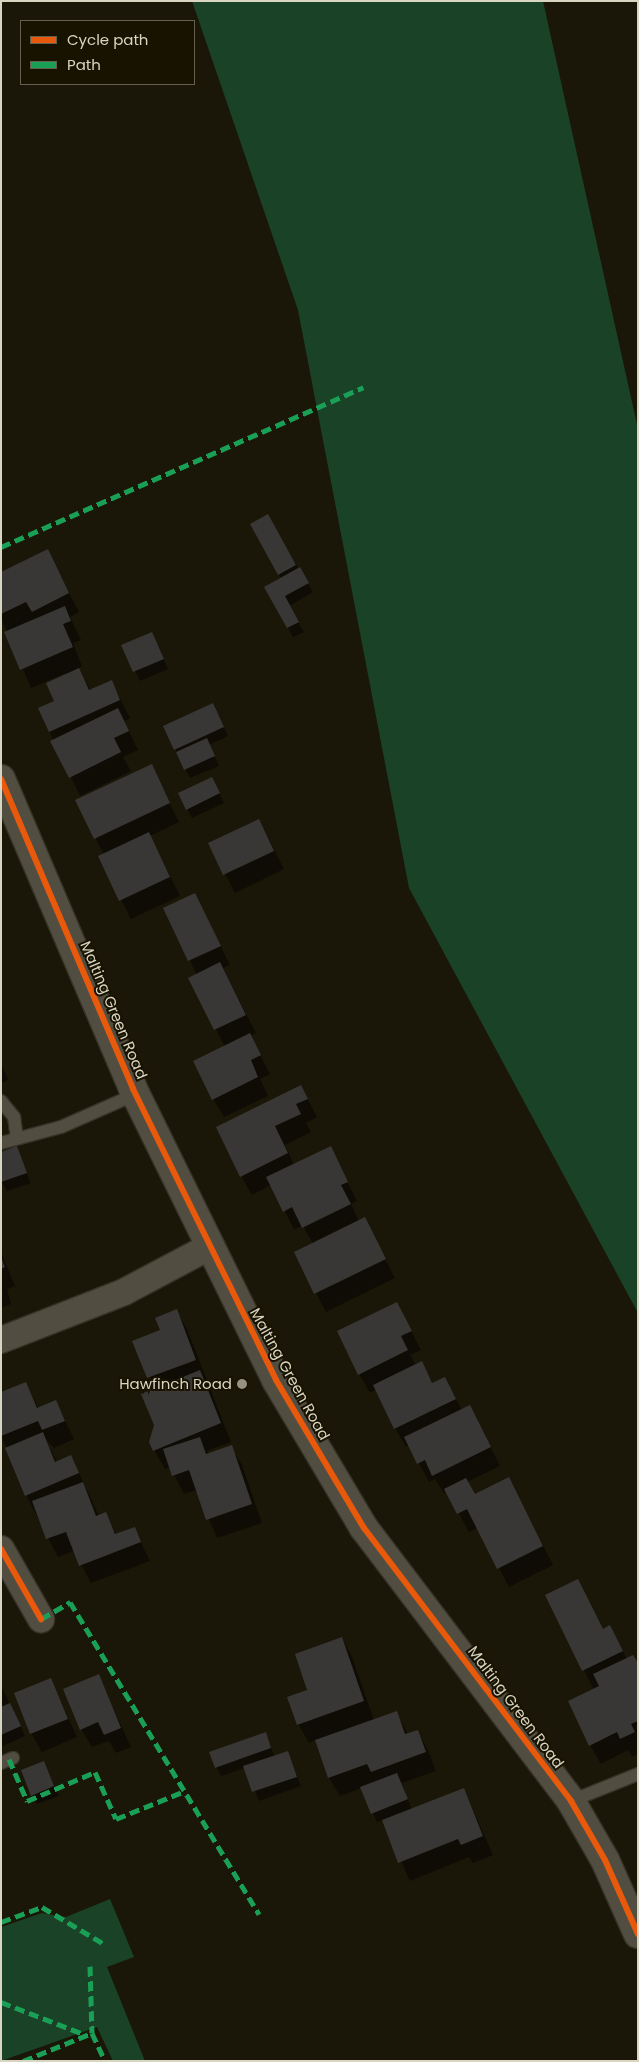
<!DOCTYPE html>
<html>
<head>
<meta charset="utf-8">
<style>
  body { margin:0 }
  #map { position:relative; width:639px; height:2062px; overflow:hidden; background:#1b1708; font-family:Poppins,sans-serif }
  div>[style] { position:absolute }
  .green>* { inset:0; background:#1a4227 }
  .shadow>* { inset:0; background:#0007 }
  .building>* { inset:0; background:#393735 }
  .roads { filter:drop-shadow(1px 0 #353228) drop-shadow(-1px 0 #353228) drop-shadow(0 1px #353228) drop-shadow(0 -1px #353228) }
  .service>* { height:12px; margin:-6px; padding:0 6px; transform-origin:6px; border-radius:6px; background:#514e41 }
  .minor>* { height:26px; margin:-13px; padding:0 13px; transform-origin:13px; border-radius:13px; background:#514e41 }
  .tertiary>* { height:28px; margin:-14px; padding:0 14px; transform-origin:14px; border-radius:14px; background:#514e41 }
  .quiet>* { height:5px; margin-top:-2.5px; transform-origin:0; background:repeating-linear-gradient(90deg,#1a9f57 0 10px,transparent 0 15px) }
  .cycleway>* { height:6px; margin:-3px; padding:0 3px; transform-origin:3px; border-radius:3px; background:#e8590c }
  .dots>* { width:14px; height:14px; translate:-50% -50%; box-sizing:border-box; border:2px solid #181200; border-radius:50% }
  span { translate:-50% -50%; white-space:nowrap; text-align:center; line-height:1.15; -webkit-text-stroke:4px #181200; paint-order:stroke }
  .street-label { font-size:15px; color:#d9d5c3 }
  .poi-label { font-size:15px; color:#d9d5c3 }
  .right { translate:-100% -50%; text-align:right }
  .frame { position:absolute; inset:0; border:2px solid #d9d5c3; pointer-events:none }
  .legend { position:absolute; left:20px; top:20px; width:175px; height:65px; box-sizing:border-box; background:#181200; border:1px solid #65604e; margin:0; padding:6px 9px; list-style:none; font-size:15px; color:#d9d5c3 }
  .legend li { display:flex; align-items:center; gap:10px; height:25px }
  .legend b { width:25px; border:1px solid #65604e }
</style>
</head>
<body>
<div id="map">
  <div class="green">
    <div style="clip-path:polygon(192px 1px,543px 1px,638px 429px,638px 1313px,409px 888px,298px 310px)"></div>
    <div style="clip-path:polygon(110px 1899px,134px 1957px,107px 1967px,145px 2061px,113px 2061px,97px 2027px,1px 2061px,1px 1927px,42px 1913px,66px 1917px)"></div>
  </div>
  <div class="shadow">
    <div style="clip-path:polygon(267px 516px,313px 592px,289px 606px,304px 632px,293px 637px,265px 587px,281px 578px,252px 525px)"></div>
    <div style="clip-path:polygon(47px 551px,79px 612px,70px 617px,81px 640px,73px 643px,82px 666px,78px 668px,91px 691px,111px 681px,130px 718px,124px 721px,138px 750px,123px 757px,131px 771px,80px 796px,39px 709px,56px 702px,66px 673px,31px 688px,1px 618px,1px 573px)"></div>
    <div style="clip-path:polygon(157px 643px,168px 669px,140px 681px,123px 646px)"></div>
    <div style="clip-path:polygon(218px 714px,228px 736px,209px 745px,219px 766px,190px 778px,175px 749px)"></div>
    <div style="clip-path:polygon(151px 766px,179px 822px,150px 836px,180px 896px,131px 919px,100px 857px,104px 855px,77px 801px)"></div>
    <div style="clip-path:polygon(217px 788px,224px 803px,192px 818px,187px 809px)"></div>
    <div style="clip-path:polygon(259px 820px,284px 869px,235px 893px,210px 844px)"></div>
    <div style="clip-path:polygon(195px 894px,230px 965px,223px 968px,256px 1033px,250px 1036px,270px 1074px,260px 1079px,268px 1096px,224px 1117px,213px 1099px,225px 1047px,190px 978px,197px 975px,165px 909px)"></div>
    <div style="clip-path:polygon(1px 1063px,8px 1080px,1px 1083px)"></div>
    <div style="clip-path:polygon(301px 1087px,317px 1117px,306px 1123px,311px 1132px,285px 1145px,294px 1165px,330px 1148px,357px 1201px,351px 1204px,359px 1222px,365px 1219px,395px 1278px,326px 1312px,295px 1253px,313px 1244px,303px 1226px,294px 1229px,271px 1185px,252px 1195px,241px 1176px)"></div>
    <div style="clip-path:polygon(16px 1148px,31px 1183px,7px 1191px,1px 1181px)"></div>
    <div style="clip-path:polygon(1px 1252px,15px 1286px,7px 1289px,11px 1304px,1px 1308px)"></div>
    <div style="clip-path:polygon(397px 1303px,421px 1350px,410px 1355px,416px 1365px,421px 1363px,433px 1384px,445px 1379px,462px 1410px,470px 1406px,500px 1466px,467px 1482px,475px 1496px,519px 1498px,553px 1565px,509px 1587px,478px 1528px,469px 1532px,447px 1492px,444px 1493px,435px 1479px,429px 1482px,409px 1445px,406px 1447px,395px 1428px,376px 1389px,370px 1393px,359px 1374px)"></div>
    <div style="clip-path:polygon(176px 1311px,187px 1329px,231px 1442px,207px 1451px,209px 1454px,231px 1447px,242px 1465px,262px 1523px,217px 1538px,197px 1490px,184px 1494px,170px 1467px,165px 1469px,154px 1450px,155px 1389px,134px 1341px,161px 1331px)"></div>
    <div style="clip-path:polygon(26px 1384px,39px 1409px,56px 1402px,74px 1439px,54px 1448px,46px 1440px,57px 1462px,71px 1456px,99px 1516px,105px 1514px,117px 1535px,134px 1528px,150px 1561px,91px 1583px,74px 1551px,58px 1557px,26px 1495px,1px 1435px)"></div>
    <div style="clip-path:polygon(578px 1581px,603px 1630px,620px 1645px,627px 1659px,638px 1664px,638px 1754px,632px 1757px,628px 1750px,601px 1764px,590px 1745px,594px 1690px,547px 1596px)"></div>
    <div style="clip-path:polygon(342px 1638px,352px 1657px,374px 1720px,396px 1712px,408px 1734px,417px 1731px,428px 1750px,436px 1771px,402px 1783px,412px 1810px,464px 1789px,493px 1855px,473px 1863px,469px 1857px,410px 1881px,383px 1820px,377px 1822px,362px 1788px,340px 1796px,329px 1778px,316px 1740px,309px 1743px,298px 1724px,309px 1691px)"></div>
    <div style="clip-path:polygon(98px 1676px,131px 1747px,116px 1753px,109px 1741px,92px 1747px,81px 1729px)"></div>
    <div style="clip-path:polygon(50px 1679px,77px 1737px,42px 1752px,31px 1733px)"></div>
    <div style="clip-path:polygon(1px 1685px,25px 1736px,1px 1747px)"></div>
    <div style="clip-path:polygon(265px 1734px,275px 1757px,287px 1752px,301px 1786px,259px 1801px,245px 1768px,221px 1776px,216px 1767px)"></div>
    <div style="clip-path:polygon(43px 1762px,59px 1796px,37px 1804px,32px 1795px)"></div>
  </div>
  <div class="building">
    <div style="clip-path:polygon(268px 514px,296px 565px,278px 575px,250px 524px)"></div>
    <div style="clip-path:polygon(48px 549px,69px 593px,32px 612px,26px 602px,1px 614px,1px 572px)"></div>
    <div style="clip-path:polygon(300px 567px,309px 583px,285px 596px,299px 622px,287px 628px,264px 587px)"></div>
    <div style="clip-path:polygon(65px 606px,71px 621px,63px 624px,73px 647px,20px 670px,4px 632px)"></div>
    <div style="clip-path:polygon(152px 632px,164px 659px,133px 672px,121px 645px)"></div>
    <div style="clip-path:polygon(79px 668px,89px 690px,112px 680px,120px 700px,49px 732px,38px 708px,54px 701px,46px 683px)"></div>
    <div style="clip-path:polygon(213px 703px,224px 727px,174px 750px,163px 726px)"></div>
    <div style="clip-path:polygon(118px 708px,129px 731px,114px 738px,121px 752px,69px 778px,50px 741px)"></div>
    <div style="clip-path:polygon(207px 738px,215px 756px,184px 770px,176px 752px)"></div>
    <div style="clip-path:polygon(152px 764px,170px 803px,94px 839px,75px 800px)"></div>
    <div style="clip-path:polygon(212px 777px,220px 793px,186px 810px,178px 793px)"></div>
    <div style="clip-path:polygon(259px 819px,274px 851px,223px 875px,208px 843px)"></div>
    <div style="clip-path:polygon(149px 832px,170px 877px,119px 901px,98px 856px)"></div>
    <div style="clip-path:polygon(195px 893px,221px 946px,188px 961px,163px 908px)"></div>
    <div style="clip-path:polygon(220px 962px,246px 1015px,214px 1030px,188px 978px)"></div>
    <div style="clip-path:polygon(250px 1033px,261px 1055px,251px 1060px,258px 1077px,212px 1100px,193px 1061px)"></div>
    <div style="clip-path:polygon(301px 1085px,308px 1099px,296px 1104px,301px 1114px,275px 1126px,288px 1153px,240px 1177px,216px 1127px)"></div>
    <div style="clip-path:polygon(17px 1146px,27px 1173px,1px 1182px,1px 1152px)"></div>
    <div style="clip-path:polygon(331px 1146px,348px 1182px,341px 1185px,351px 1204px,302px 1228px,292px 1207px,283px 1212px,266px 1177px)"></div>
    <div style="clip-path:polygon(365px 1217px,386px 1259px,314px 1294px,294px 1252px)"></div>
    <div style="clip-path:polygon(1px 1257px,5px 1267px,1px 1269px)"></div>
    <div style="clip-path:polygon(397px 1302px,412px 1331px,401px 1336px,408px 1350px,358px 1375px,337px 1331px)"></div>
    <div style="clip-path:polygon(177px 1309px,196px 1360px,147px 1378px,132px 1341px,160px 1330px,155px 1318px)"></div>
    <div style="clip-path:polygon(422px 1361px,432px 1383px,445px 1377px,456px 1399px,394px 1429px,373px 1385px)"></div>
    <div style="clip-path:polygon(200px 1370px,221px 1423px,153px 1451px,149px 1442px,154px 1425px,141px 1394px)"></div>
    <div style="clip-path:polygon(26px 1382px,37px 1408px,56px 1400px,65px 1421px,42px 1430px,38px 1421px,1px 1436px,1px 1392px)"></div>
    <div style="clip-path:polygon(470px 1405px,491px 1447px,432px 1476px,425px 1460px,417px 1464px,404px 1437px)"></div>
    <div style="clip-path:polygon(43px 1432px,55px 1462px,71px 1455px,79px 1473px,25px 1496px,5px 1448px)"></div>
    <div style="clip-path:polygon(200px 1437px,206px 1454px,232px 1445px,252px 1504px,206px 1520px,189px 1470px,172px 1476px,163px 1449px)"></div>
    <div style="clip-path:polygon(509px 1477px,543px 1546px,497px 1569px,467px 1509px,457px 1514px,444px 1489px,466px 1478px,475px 1494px)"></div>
    <div style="clip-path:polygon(83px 1482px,96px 1516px,106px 1512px,115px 1534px,135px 1527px,141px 1542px,79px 1566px,66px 1532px,46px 1539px,32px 1501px)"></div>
    <div style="clip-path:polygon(578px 1579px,603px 1629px,610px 1625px,623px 1651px,582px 1671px,545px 1595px)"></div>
    <div style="clip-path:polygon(342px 1637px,364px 1701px,297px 1725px,287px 1697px,307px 1690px,295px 1654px)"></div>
    <div style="clip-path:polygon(633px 1655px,638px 1663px,638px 1721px,631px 1724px,635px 1732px,620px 1739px,617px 1732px,589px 1746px,568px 1701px,599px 1686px,593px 1674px)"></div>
    <div style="clip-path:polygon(99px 1674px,121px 1728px,104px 1735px,98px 1722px,80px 1730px,63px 1689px)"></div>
    <div style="clip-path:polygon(51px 1678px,68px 1719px,30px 1734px,14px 1693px)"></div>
    <div style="clip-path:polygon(10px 1703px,21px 1726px,1px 1735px,1px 1707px)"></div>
    <div style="clip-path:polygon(397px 1711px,405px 1734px,418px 1730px,426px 1752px,371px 1772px,367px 1764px,328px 1778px,315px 1740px)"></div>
    <div style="clip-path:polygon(266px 1732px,271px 1748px,215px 1768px,209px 1752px)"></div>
    <div style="clip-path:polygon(288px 1751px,297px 1777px,252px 1792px,243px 1766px)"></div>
    <div style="clip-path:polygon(44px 1761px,54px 1786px,31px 1796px,21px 1770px)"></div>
    <div style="clip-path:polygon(397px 1773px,408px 1799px,371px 1814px,360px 1787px)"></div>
    <div style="clip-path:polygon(464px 1788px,483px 1836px,461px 1845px,458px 1839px,398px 1863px,382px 1820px)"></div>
  </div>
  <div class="roads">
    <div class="service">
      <div style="left:1px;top:1101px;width:21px;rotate:51deg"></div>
      <div style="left:14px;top:1117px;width:21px;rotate:82deg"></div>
      <div style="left:1px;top:1143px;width:62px;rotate:-14.9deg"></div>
      <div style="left:61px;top:1127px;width:82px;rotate:-23.7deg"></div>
      <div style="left:1px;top:1763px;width:13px;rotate:-23deg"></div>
      <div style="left:571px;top:1801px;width:72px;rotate:-21.9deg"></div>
    </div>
    <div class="minor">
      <div style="left:1px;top:1340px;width:132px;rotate:-21.3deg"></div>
      <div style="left:124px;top:1292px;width:96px;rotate:-27.9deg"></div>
      <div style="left:1px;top:1549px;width:81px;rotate:60.3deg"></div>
    </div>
    <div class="tertiary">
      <div style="left:1px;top:779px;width:337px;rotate:66.9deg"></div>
      <div style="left:133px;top:1089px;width:324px;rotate:63.8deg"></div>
      <div style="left:276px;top:1380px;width:172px;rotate:59.3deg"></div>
      <div style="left:364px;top:1528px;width:343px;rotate:52.8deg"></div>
      <div style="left:571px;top:1801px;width:68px;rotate:60deg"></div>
      <div style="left:605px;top:1860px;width:81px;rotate:66deg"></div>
    </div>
  </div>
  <div class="quiet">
    <div style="left:1px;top:547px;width:396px;rotate:-23.8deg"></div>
    <div style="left:41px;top:1619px;width:34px;rotate:-30deg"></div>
    <div style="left:70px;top:1602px;width:365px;rotate:58.8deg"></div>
    <div style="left:9px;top:1759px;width:46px;rotate:66.8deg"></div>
    <div style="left:27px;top:1801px;width:74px;rotate:-23.1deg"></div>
    <div style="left:95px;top:1772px;width:51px;rotate:65.9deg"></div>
    <div style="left:116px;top:1819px;width:74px;rotate:-22.1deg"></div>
    <div style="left:1px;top:1922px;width:44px;rotate:-20.1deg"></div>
    <div style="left:42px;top:1907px;width:74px;rotate:30.7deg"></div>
    <div style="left:90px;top:1966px;width:67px;rotate:88.3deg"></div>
    <div style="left:1px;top:2002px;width:91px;rotate:21.2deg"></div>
    <div style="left:23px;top:2061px;width:74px;rotate:-22.1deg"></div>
    <div style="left:92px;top:2033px;width:31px;rotate:65deg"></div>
  </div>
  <div class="cycleway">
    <div style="left:1px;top:779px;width:337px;rotate:66.9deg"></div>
    <div style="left:133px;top:1089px;width:324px;rotate:63.8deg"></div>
    <div style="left:276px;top:1380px;width:172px;rotate:59.3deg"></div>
    <div style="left:364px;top:1528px;width:343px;rotate:52.8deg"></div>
    <div style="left:571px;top:1801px;width:68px;rotate:60deg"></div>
    <div style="left:605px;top:1860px;width:81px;rotate:66deg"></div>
    <div style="left:1px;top:1549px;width:81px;rotate:60.3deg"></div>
  </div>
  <div class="dots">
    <div style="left:242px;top:1384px;background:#969282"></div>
  </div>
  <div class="street-label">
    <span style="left:114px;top:1010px;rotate:67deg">Malting Green Road</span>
    <span style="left:290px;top:1374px;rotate:61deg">Malting Green Road</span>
    <span style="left:516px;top:1707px;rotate:53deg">Malting Green Road</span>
  </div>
  <div class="poi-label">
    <span class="right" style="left:232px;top:1384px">Hawfinch Road</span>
  </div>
  <div class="frame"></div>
  <ul class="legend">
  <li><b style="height:6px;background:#e8590c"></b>Cycle path</li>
  <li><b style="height:6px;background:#1a9f57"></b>Path</li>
  </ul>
</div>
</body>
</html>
